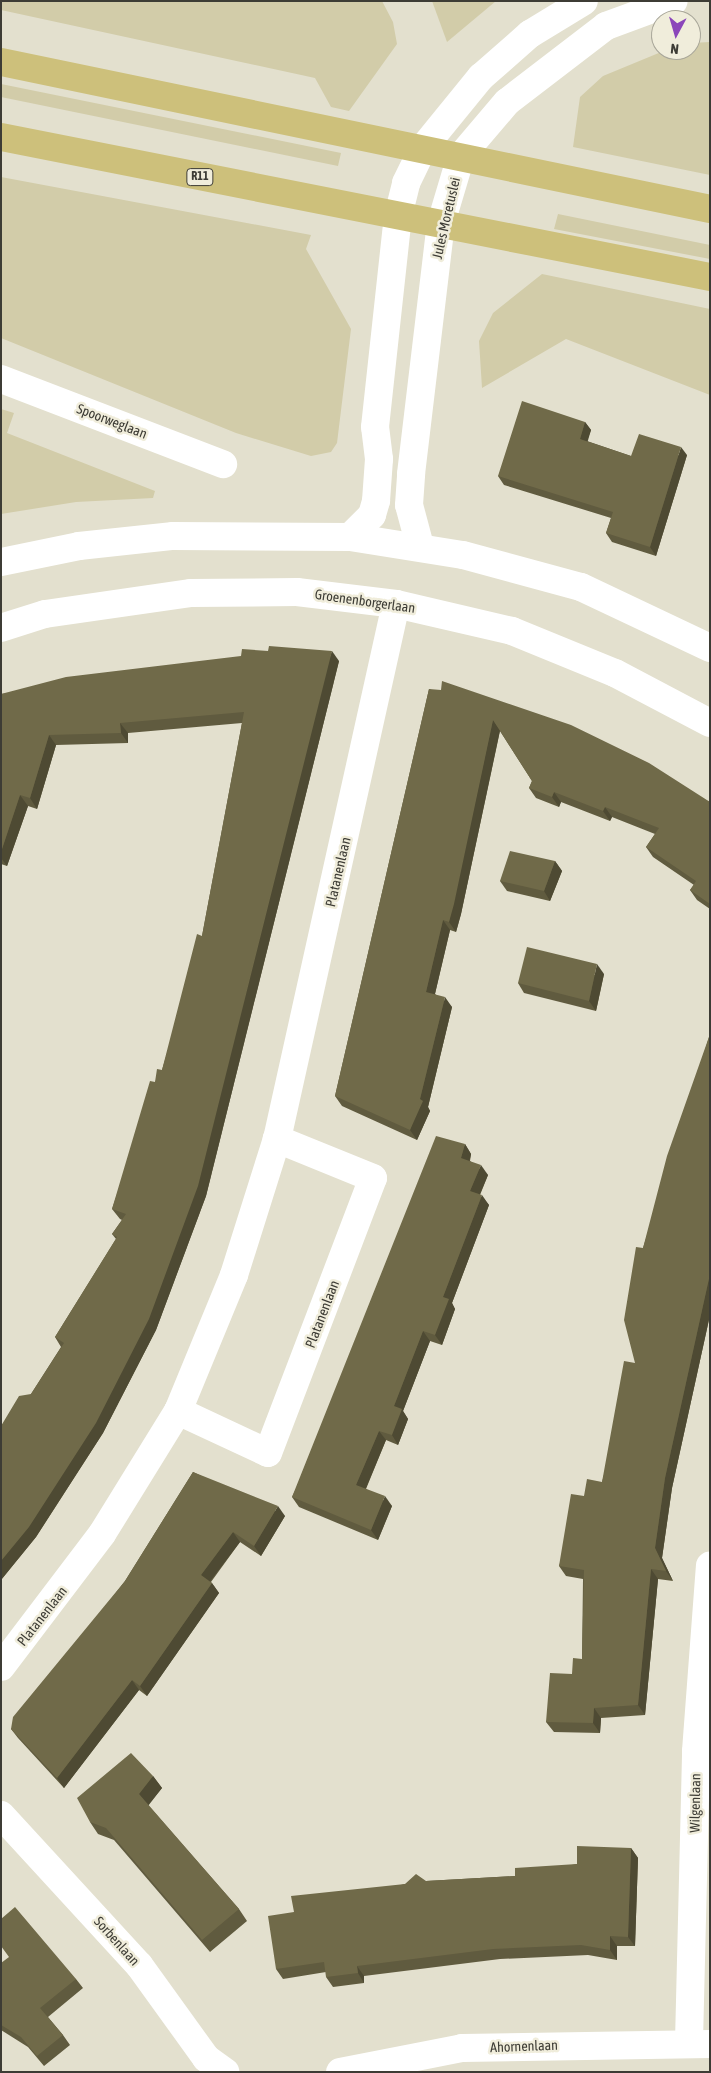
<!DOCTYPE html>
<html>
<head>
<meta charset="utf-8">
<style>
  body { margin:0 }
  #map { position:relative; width:711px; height:2073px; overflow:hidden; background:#e3e0ce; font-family:"Asap Condensed",sans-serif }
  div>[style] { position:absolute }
  .green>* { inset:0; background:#d2cca9 }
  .minor>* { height:28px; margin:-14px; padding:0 14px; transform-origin:14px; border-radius:14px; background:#fff }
  .highway>* { height:28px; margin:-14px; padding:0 14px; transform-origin:14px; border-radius:14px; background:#cdc07b }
  .wall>* { inset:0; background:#605b3f }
  .shaded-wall>* { inset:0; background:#4e4a33 }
  .building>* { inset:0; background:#706a49 }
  span { translate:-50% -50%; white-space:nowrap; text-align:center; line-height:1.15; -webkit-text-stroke:5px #f0eddb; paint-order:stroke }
  .shield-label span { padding:1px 4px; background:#f0eddb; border:1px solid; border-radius:4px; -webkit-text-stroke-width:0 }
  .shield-label { font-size:12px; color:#3d3c35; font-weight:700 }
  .street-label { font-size:14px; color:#3d3c35 }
  .frame { position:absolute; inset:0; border:2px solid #3d3c35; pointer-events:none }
  .north { position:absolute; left:651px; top:10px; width:50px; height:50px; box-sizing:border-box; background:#f0eddb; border:1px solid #a8a699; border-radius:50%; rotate:186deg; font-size:14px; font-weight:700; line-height:20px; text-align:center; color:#3d3c35 }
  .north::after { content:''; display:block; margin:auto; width:18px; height:22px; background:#8b46ba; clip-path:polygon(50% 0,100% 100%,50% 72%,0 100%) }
</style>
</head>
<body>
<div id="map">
  <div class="green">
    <div style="clip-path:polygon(1px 1px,382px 1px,393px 22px,397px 44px,349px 111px,331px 107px,315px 78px,1px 10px)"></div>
    <div style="clip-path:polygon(432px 1px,496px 1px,447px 42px)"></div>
    <div style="clip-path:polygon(710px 42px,710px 175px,573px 147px,580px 97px,603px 76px,666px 50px,691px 50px,691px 43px)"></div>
    <div style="clip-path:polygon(1px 84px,341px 153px,338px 166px,1px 97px)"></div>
    <div style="clip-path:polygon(1px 177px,311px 235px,306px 249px,351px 329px,337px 443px,331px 452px,311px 456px,236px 433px,1px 338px)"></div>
    <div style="clip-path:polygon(558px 214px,710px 245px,710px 259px,554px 229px)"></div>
    <div style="clip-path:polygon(542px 274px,710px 309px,710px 395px,566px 339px,482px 388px,479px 341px,493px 313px)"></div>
    <div style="clip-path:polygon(1px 409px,14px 413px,7px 433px,155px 491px,153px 498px,76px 502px,1px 514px)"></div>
  </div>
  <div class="minor">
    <div style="left:1px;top:379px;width:238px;rotate:21deg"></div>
    <div style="left:350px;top:537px;width:31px;rotate:-45deg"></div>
    <div style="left:372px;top:515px;width:15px;rotate:-74deg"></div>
    <div style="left:376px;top:501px;width:42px;rotate:-85.9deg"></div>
    <div style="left:379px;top:459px;width:32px;rotate:-97deg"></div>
    <div style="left:375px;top:427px;width:212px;rotate:-83.8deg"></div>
    <div style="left:398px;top:216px;width:34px;rotate:-76deg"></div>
    <div style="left:406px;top:183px;width:39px;rotate:-64deg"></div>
    <div style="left:423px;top:148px;width:92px;rotate:-50.8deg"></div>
    <div style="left:481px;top:77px;width:65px;rotate:-41.3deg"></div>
    <div style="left:530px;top:34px;width:63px;rotate:-31.4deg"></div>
    <div style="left:420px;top:546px;width:42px;rotate:-105deg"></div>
    <div style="left:409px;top:505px;width:31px;rotate:-86deg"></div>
    <div style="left:411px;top:474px;width:253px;rotate:-83.2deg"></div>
    <div style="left:441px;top:223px;width:70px;rotate:-73.4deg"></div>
    <div style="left:461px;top:156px;width:71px;rotate:-49.6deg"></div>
    <div style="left:507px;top:102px;width:125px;rotate:-37.5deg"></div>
    <div style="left:606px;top:26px;width:72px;rotate:-20.2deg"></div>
    <div style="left:1px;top:562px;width:80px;rotate:-11.6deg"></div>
    <div style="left:79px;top:546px;width:95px;rotate:-6.1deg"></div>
    <div style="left:173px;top:536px;width:177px;rotate:0.3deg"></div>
    <div style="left:350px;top:537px;width:114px;rotate:9.1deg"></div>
    <div style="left:463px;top:555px;width:122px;rotate:15.2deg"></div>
    <div style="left:581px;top:587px;width:143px;rotate:25.3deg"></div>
    <div style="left:1px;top:628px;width:46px;rotate:-17.7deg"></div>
    <div style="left:45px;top:614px;width:148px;rotate:-8.2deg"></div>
    <div style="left:191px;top:593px;width:106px;rotate:-0.5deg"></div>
    <div style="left:297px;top:592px;width:100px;rotate:6.9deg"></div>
    <div style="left:396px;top:604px;width:119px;rotate:13.1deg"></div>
    <div style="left:512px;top:631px;width:111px;rotate:22.2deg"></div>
    <div style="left:615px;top:673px;width:107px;rotate:27.8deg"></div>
    <div style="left:178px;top:1411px;width:99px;rotate:25deg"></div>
    <div style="left:268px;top:1453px;width:294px;rotate:-69.1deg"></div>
    <div style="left:373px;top:1178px;width:104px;rotate:-157.9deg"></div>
    <div style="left:1px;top:1667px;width:167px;rotate:-52.8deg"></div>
    <div style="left:102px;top:1534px;width:145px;rotate:-58.3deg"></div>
    <div style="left:178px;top:1411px;width:147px;rotate:-67.6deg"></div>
    <div style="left:234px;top:1275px;width:143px;rotate:-72.5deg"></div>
    <div style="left:277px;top:1139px;width:548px;rotate:-77.46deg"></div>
    <div style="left:1px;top:1815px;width:204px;rotate:47.4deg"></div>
    <div style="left:139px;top:1965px;width:115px;rotate:54.2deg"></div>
    <div style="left:206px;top:2058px;width:24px;rotate:36deg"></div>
    <div style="left:689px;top:2042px;width:291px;rotate:-88.6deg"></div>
    <div style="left:696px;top:1751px;width:186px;rotate:-85.7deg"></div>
    <div style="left:340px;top:2072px;width:124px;rotate:-11.1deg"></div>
    <div style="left:462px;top:2048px;width:248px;rotate:-0.9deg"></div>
  </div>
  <div class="highway">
    <div style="left:1px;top:62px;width:724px;rotate:11.71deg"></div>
    <div style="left:1px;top:137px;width:723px;rotate:11.17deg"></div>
  </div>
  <div class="wall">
    <div style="clip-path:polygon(585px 422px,591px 430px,587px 441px,631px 456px,687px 455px,656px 556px,612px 542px,606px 533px,611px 518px,504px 485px,498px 476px)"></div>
    <div style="clip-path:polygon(339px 661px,206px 1196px,156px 1330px,103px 1433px,36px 1537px,1px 1580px,1px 1426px,31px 1394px,61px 1347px,55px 1337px,116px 1239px,112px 1234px,122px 1220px,120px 1219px,112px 1209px,155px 1082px,162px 1070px,202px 936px,242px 723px,128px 733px,128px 743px,56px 745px,37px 809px,28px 806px,7px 866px,1px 864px,1px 694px)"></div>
    <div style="clip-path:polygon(429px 689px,710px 802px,710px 909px,697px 900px,690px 890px,694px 885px,653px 857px,646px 847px,655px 834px,612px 817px,610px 821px,561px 802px,559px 807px,536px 798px,529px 788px,532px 781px,500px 731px,461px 914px,456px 932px,450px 930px,435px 994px,452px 1007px,428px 1107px,430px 1111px,417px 1140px,342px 1106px,335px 1096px)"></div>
    <div style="clip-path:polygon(555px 861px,562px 871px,550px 901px,507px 891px,500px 881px)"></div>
    <div style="clip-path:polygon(604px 974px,596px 1011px,524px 993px,518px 983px)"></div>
    <div style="clip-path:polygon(710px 1034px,710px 1315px,672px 1488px,662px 1558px,673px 1581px,658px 1579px,645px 1715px,601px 1718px,600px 1733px,554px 1732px,546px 1722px,572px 1674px,582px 1659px,583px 1579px,566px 1576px,559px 1566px,584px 1496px,602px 1482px,635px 1363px,643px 1248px)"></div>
    <div style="clip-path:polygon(465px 1144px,471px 1154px,470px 1161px,488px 1175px,480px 1195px,489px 1205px,452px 1303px,455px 1309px,442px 1345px,430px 1341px,403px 1411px,408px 1419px,398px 1445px,386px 1440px,366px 1489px,392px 1506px,378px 1540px,299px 1507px,292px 1497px)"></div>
    <div style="clip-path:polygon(193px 1472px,285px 1516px,261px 1556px,240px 1542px,211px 1582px,219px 1593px,147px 1696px,139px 1690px,64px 1788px,18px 1738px,11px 1729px,125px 1581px)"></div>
    <div style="clip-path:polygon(153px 1776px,162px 1788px,148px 1805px,239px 1909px,247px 1921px,210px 1952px,114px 1840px,98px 1834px,90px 1822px)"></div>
    <div style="clip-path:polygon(631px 1848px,638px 1858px,635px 1946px,617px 1946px,617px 1960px,588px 1955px,500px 1959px,364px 1976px,364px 1983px,333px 1987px,326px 1977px,326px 1972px,283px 1979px,276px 1969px,294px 1912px,405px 1884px,426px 1881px,515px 1876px,577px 1864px)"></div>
    <div style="clip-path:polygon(1px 1963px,76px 1979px,83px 1988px,48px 2017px,63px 2035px,70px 2045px,44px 2066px,28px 2047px,1px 2030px)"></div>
  </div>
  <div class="shaded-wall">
    <div style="clip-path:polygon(585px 422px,591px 430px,586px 447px,580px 439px)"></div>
    <div style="clip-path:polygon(681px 447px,687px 455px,656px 556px,650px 547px)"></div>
    <div style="clip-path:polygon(332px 651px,339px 661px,206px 1196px,156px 1330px,103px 1433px,36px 1537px,1px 1580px,1px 1561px)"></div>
    <div style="clip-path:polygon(493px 720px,500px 730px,461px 914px,456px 932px,449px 922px)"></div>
    <div style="clip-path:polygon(120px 723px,128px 733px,128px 743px,121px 733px)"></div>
    <div style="clip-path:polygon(49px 735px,56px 745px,37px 809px,30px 798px)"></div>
    <div style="clip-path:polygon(554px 792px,561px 802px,559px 807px,552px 797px)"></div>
    <div style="clip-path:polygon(20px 795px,28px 806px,7px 866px,1px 858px,1px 852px)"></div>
    <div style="clip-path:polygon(605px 807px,612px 817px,610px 821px,603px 811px)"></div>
    <div style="clip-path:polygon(555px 861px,562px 871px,550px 901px,544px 891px)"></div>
    <div style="clip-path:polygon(443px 920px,450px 930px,433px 1002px,426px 992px)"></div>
    <div style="clip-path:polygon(597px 964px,604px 974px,596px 1011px,589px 1001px)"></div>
    <div style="clip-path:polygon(445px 997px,452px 1007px,428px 1107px,430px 1111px,417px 1140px,410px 1130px,420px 1099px)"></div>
    <div style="clip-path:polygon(465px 1144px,471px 1154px,468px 1168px,461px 1158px)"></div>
    <div style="clip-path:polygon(481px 1165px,488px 1175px,477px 1201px,470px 1191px)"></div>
    <div style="clip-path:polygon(482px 1195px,489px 1205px,452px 1303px,455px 1309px,442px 1345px,435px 1335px,443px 1297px)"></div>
    <div style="clip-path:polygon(710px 1274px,710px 1315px,672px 1488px,662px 1558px,673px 1581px,666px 1571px,655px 1548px,665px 1478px)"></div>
    <div style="clip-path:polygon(423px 1331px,430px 1341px,403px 1411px,408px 1419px,398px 1445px,392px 1435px,394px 1406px)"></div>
    <div style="clip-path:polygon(379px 1431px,386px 1440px,363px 1495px,356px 1485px)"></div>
    <div style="clip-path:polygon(385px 1496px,392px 1506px,378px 1540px,371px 1530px)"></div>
    <div style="clip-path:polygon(278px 1506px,285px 1516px,261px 1556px,254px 1546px)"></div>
    <div style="clip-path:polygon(233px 1532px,240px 1542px,208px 1584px,201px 1575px)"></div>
    <div style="clip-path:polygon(651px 1569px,658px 1579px,645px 1715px,638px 1705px)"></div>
    <div style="clip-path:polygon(212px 1583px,219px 1593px,147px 1696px,140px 1686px)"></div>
    <div style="clip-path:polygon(132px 1680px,139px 1690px,64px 1788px,57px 1778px)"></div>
    <div style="clip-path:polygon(594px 1708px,601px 1718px,600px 1733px,593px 1723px)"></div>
    <div style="clip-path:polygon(153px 1776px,162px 1788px,148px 1806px,139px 1794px)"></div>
    <div style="clip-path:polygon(631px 1848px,638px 1858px,635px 1946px,628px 1937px)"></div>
    <div style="clip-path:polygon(610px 1936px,617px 1946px,617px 1960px,610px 1950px)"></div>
    <div style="clip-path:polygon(357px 1966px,364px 1976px,364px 1983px,358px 1973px)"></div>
  </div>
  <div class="building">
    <div style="clip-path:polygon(522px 401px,585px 422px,580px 439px,631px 456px,639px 434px,681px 447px,650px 547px,606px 533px,613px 512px,498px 476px)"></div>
    <div style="clip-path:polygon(269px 646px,332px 651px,198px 1186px,149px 1319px,96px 1423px,29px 1527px,1px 1561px,1px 1426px,19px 1396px,31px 1394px,64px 1343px,55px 1337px,117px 1237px,112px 1234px,126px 1214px,112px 1209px,150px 1081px,155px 1082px,157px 1069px,162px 1070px,197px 934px,202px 936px,244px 712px,120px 723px,121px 733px,49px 735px,30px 798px,20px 795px,1px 852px,1px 694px,66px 677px,241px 656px,242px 649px,268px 651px)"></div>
    <div style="clip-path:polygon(442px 681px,571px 725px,649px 763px,710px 802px,710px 904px,690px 890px,696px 881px,646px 847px,659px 828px,605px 807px,603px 811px,554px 792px,552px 797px,529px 788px,532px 781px,493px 720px,454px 904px,449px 922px,443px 920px,426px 992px,445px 997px,420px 1099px,423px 1101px,410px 1130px,335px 1096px,429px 689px,441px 690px)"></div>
    <div style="clip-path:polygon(510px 851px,555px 861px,544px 891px,500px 881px)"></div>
    <div style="clip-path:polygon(527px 947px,597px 964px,589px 1001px,518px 983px)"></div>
    <div style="clip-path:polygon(710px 1034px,710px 1274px,665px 1478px,655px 1548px,666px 1571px,651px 1569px,638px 1705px,594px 1708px,593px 1723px,546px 1722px,550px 1673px,572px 1674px,573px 1658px,582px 1659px,584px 1570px,559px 1566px,571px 1494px,584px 1496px,587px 1479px,602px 1482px,624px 1361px,635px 1363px,624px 1320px,636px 1247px,643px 1248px,667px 1156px)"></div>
    <div style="clip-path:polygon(436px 1136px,465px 1144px,461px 1158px,481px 1165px,470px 1191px,482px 1195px,443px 1297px,449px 1299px,435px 1335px,423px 1331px,394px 1406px,402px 1409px,392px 1435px,379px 1431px,356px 1485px,385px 1496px,371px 1530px,292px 1497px)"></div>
    <div style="clip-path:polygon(193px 1472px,278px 1506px,254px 1546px,233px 1532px,201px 1575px,212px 1583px,140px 1686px,132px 1680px,57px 1778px,11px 1729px,13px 1717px,125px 1581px)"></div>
    <div style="clip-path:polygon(131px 1753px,153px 1776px,139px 1794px,239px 1909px,202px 1940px,106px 1828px,90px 1822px,77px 1798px)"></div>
    <div style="clip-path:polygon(577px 1846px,631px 1848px,628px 1937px,610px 1936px,610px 1950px,581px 1945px,493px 1949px,357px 1966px,358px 1973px,326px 1977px,324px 1962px,276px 1969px,268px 1916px,294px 1912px,291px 1896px,405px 1884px,416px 1874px,426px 1881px,515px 1876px,515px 1868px,577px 1864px)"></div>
    <div style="clip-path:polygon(15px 1907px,76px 1979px,40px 2008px,63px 2035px,37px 2056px,21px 2037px,1px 2025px,1px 1963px,9px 1957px,1px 1946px,1px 1919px)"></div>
  </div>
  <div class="shield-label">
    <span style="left:200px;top:177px">R11</span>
  </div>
  <div class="street-label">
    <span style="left:446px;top:218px;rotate:-77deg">Jules Moretuslei</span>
    <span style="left:112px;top:421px;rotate:21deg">Spoorweglaan</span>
    <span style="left:365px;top:601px;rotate:8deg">Groenenborgerlaan</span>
    <span style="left:338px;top:872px;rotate:-77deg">Platanenlaan</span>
    <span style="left:322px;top:1314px;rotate:-69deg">Platanenlaan</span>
    <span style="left:42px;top:1616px;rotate:-52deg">Platanenlaan</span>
    <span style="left:695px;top:1803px;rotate:-89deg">Wilgenlaan</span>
    <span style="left:117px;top:1941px;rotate:48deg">Sorbenlaan</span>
    <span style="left:524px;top:2046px;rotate:-2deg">Ahornenlaan</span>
  </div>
  <div class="frame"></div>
  <div class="north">N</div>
</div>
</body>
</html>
